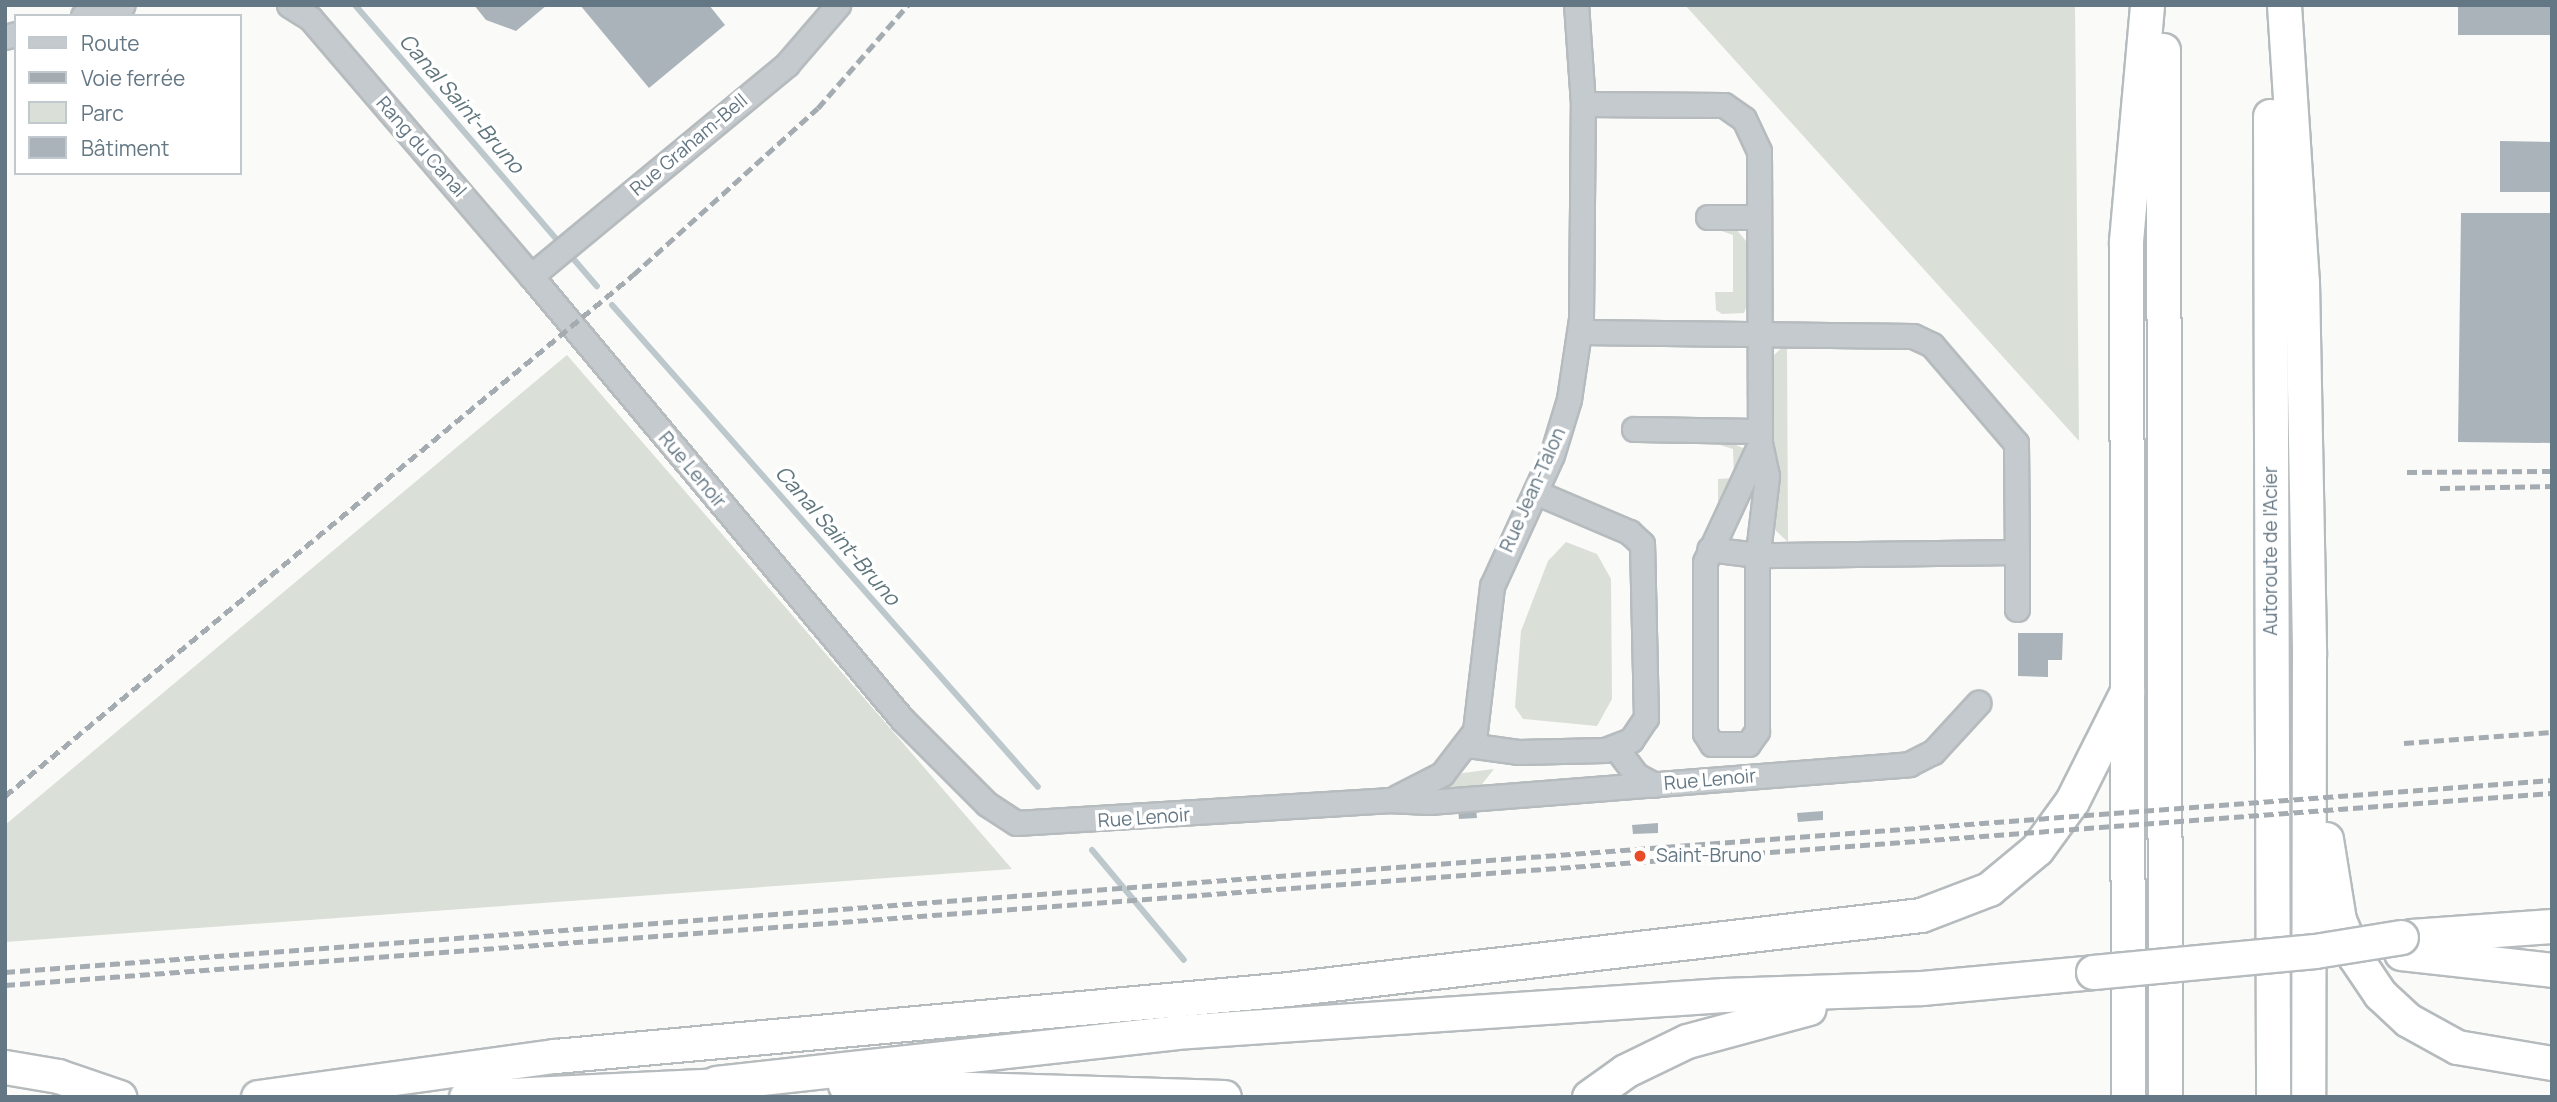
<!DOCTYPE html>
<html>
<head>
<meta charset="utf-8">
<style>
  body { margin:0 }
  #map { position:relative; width:2557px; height:1102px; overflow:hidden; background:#fafaf8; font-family:Manrope,sans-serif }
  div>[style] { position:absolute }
  .green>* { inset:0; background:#dae0d7 }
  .stream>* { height:6px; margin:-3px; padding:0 3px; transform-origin:3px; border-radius:3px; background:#bcc8cc }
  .building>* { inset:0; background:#aab3ba }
  .roads { filter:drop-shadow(2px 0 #b6bbbe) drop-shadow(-2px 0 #b6bbbe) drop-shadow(0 2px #b6bbbe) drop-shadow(0 -2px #b6bbbe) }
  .minor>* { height:23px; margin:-11.5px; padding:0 11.5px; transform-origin:11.5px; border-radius:11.5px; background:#c5cace }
  .highway>* { height:33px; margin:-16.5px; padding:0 16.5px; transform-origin:16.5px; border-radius:16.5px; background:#fff }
  .rail>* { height:5px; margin-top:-2.5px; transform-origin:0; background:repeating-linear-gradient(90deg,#a4acb2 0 10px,transparent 0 15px) }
  .bridges { filter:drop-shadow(2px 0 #b6bbbe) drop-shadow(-2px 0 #b6bbbe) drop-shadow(0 2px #b6bbbe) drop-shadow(0 -2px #b6bbbe) }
  .highway-bridge>* { height:33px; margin:-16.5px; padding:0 16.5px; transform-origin:16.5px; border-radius:16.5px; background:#fff }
  .dots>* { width:19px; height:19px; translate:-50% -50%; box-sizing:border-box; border:4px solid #fff; border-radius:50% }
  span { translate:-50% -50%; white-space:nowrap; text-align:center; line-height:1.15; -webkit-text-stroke:7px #fff; paint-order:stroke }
  .street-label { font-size:19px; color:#647784 }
  .poi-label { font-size:19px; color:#647784 }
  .left { translate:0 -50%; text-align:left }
  .water-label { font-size:21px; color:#5f767d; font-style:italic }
  .frame { position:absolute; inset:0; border:7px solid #647784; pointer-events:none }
  .legend { position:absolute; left:14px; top:14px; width:228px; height:161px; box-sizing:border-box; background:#fff; border:2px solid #c1c9ce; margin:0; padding:9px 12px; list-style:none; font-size:21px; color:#647784 }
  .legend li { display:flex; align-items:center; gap:14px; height:35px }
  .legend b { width:35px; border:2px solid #c1c9ce }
</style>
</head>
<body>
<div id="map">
  <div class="green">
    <div style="clip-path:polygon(1685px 5px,2075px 5px,2079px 441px)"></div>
    <div style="clip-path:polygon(1736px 229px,1746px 241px,1746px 308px,1744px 313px,1722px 314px,1716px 310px,1715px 292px,1733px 292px,1733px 235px,1719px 230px)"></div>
    <div style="clip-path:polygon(1787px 343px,1788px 542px,1774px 529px,1773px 356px)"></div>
    <div style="clip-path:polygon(567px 355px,1012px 869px,5px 942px,5px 825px)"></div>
    <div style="clip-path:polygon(1731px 443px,1743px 448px,1744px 462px,1718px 512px,1718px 479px,1734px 478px,1733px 449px,1720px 445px)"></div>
    <div style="clip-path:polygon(1566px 542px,1597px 554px,1611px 579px,1612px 699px,1597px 726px,1523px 719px,1515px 707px,1521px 631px,1548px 561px)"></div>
    <div style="clip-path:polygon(1494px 769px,1475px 793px,1435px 791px,1463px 773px)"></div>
  </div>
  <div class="stream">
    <div style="left:355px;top:5px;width:371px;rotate:49.3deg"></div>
    <div style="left:612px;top:305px;width:643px;rotate:48.53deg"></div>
    <div style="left:1092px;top:850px;width:143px;rotate:50.1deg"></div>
  </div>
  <div class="building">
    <div style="clip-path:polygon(474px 5px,547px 5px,516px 31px,486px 20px)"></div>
    <div style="clip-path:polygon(580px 5px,709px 5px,725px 25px,649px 88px)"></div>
    <div style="clip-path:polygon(2458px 5px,2552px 5px,2552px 35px,2458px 35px)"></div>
    <div style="clip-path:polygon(2500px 141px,2552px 142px,2552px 192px,2500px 192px)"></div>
    <div style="clip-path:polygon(2461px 213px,2552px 213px,2552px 443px,2458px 442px)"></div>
    <div style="clip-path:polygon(2018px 633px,2063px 633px,2062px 660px,2048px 660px,2048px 677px,2018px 676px)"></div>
    <div style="clip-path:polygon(1476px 809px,1477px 818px,1459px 819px,1458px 810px)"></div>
    <div style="clip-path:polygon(1823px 811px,1823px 820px,1798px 822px,1797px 813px)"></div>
    <div style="clip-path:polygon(1658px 823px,1658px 833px,1633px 834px,1632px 825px)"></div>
  </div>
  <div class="roads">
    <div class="minor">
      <div style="left:289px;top:5px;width:25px;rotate:32deg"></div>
      <div style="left:310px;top:18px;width:340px;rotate:49.4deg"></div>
      <div style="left:531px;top:276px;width:578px;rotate:50.05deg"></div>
      <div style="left:902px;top:719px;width:120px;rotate:45deg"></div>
      <div style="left:987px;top:804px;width:35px;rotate:33deg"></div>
      <div style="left:1016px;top:823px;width:372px;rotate:-3.5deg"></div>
      <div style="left:1387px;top:800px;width:42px;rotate:2.7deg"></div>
      <div style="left:1429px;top:802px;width:482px;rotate:-4.5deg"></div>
      <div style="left:1909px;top:764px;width:27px;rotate:-27deg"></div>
      <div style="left:1933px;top:752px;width:67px;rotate:-47.4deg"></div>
      <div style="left:83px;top:16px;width:41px;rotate:-15.4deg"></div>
      <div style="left:5px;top:37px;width:11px;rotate:-15deg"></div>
      <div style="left:1583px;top:104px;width:141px;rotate:0.4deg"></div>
      <div style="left:1724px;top:105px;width:24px;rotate:35deg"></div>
      <div style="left:1744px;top:119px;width:35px;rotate:65deg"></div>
      <div style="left:1759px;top:151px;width:293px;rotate:89.8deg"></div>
      <div style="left:1760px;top:444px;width:130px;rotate:115deg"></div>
      <div style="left:1705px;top:562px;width:171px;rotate:90deg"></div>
      <div style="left:1705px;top:733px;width:13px;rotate:58deg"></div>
      <div style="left:1712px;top:744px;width:36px"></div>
      <div style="left:1748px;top:744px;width:16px;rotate:-55deg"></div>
      <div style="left:1757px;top:731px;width:170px;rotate:-90deg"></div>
      <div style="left:1757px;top:561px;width:86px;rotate:-83.3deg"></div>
      <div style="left:1767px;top:476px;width:33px;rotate:-102deg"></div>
      <div style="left:1708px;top:217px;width:51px"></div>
      <div style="left:531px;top:276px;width:332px;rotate:-39.6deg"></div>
      <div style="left:787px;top:64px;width:78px;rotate:-49.2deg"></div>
      <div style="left:1581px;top:332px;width:332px;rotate:0.7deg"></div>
      <div style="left:1913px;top:336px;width:21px;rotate:25deg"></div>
      <div style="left:1932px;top:345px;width:129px;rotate:49.4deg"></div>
      <div style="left:2016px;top:443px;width:109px;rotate:89.5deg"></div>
      <div style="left:2017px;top:552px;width:260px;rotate:179.3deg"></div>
      <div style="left:1757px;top:555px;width:48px;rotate:-172.9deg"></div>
      <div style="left:1634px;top:429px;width:126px;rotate:0.9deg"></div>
      <div style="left:2017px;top:552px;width:57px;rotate:90deg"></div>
      <div style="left:1468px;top:745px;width:50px;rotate:8deg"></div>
      <div style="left:1518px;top:752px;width:87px;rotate:-1.3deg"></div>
      <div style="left:1605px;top:750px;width:28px;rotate:-21deg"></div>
      <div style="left:1631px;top:740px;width:27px;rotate:-56deg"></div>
      <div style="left:1646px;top:718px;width:174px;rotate:-91.3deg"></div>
      <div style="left:1642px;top:544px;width:18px;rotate:-137deg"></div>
      <div style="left:1629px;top:532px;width:102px;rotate:-156.9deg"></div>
      <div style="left:1616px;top:748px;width:34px;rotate:53deg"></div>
      <div style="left:1636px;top:775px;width:21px;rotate:28deg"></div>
      <div style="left:1397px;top:797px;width:51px;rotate:-27.1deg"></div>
      <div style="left:1442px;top:774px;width:54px;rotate:-52.5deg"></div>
      <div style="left:1475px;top:731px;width:146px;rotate:-83.3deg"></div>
      <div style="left:1492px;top:586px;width:144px;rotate:-65.4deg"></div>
      <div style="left:1552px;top:455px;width:59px;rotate:-73.1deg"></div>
      <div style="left:1569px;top:399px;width:81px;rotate:-81.5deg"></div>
      <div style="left:1581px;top:319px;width:215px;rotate:-89.5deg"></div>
      <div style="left:1583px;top:104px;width:99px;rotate:-94deg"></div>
    </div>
    <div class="highway">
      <div style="left:2284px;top:5px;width:278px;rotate:86.3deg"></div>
      <div style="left:2302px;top:282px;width:373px;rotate:88.9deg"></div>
      <div style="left:2309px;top:655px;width:442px;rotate:90.1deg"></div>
      <div style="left:2163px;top:50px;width:1047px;rotate:89.89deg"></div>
      <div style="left:2270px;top:116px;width:981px;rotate:89.82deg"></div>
      <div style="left:2326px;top:839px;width:82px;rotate:80.9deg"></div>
      <div style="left:2339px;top:920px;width:40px;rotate:66.6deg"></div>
      <div style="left:2355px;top:957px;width:45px;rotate:56deg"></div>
      <div style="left:2380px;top:994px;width:38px;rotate:43deg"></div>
      <div style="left:2408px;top:1020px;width:56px;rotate:28.9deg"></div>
      <div style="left:2457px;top:1047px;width:96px;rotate:9.6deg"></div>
      <div style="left:2411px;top:936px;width:141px;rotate:-4.1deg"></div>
      <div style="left:2401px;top:953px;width:152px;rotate:6.4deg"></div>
      <div style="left:5px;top:1067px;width:54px;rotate:9.6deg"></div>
      <div style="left:58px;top:1076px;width:65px;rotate:19deg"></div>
      <div style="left:716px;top:1083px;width:462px;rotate:-6.3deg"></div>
      <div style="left:1175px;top:1032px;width:550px;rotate:-3.86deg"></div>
      <div style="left:1724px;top:995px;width:198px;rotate:-2deg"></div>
      <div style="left:1922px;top:988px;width:172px;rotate:-5.3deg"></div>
      <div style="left:845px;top:1085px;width:379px;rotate:1.8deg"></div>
      <div style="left:258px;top:1097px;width:300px;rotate:-7.9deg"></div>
      <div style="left:555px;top:1056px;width:736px;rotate:-5.22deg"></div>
      <div style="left:1288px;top:989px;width:637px;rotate:-6.67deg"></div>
      <div style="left:1921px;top:915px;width:73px;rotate:-20.9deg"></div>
      <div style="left:1989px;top:889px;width:62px;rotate:-39.8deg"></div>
      <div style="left:2037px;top:849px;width:59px;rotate:-53.9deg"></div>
      <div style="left:2072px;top:801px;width:123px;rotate:-63.4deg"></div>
      <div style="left:466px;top:1097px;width:273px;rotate:-2.7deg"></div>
      <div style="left:1589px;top:1097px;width:44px;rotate:-35.8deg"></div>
      <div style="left:1625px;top:1071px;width:69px;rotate:-25.8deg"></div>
      <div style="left:1687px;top:1041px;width:126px;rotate:-15.1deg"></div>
      <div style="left:2128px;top:1097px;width:856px;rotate:-90.13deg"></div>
      <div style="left:2126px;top:241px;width:237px;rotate:-84.9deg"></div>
    </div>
  </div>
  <div class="rail">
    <div style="left:2407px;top:472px;width:145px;rotate:-0.4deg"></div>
    <div style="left:2440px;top:488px;width:112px;rotate:-1deg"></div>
    <div style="left:2404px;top:743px;width:148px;rotate:-4.3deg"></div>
    <div style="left:5px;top:796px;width:816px;rotate:-39.68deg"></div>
    <div style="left:633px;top:275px;width:249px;rotate:-42.1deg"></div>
    <div style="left:818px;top:108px;width:137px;rotate:-48.9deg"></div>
    <div style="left:5px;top:972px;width:2554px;rotate:-4.31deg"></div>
    <div style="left:5px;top:985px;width:2554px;rotate:-4.31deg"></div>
  </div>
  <div class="bridges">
    <div class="highway-bridge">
      <div style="left:2093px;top:972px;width:223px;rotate:-5.4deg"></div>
      <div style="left:2315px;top:951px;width:87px;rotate:-9.2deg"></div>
    </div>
  </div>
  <div class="dots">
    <div style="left:1640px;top:856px;background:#e94c29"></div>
  </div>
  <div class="street-label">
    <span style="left:689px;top:145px;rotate:-40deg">Rue Graham-Bell</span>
    <span style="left:421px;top:147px;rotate:49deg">Rang du Canal</span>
    <span style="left:692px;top:470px;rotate:50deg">Rue Lenoir</span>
    <span style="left:1533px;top:490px;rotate:-66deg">Rue Jean-Talon</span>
    <span style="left:2271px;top:551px;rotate:-90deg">Autoroute de l'Acier</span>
    <span style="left:1710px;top:780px;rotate:-5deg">Rue Lenoir</span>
    <span style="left:1144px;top:818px;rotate:-4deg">Rue Lenoir</span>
  </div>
  <div class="poi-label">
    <span class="left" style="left:1656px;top:856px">Saint-Bruno</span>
  </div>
  <div class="water-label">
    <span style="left:462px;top:103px;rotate:49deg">Canal Saint-Bruno</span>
    <span style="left:838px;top:535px;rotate:49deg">Canal Saint-Bruno</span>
  </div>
  <div class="frame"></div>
  <ul class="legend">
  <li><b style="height:9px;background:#c5cace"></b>Route</li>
  <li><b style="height:9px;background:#a4acb2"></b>Voie ferrée</li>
  <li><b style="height:19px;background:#dae0d7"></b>Parc</li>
  <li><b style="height:19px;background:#aab3ba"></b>Bâtiment</li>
  </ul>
</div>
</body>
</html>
